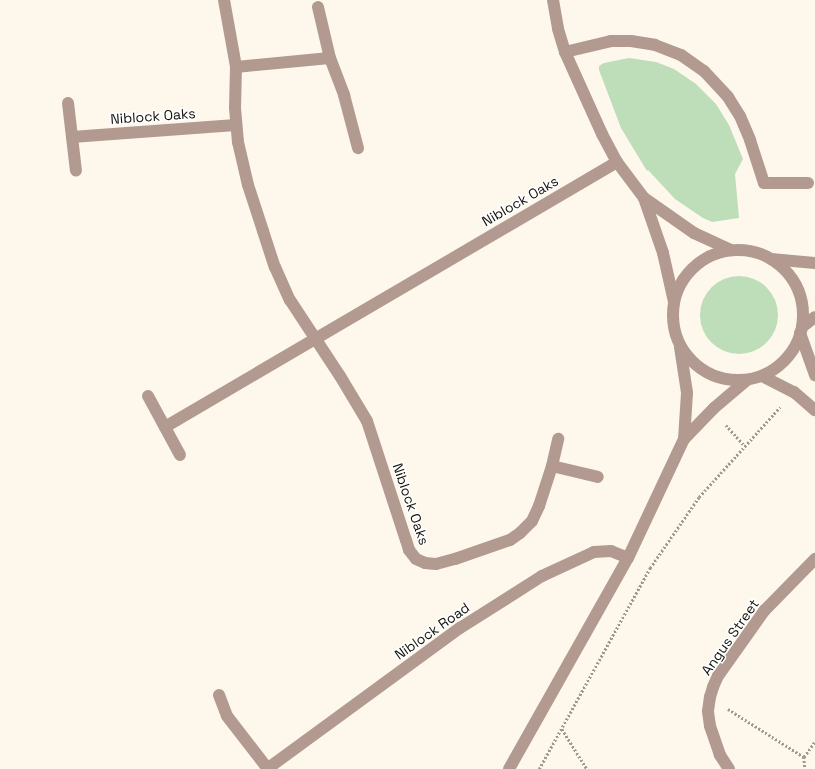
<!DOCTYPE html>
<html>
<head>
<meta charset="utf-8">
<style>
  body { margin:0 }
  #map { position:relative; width:815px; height:769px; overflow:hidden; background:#fdf8eb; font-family:"Space Grotesk",sans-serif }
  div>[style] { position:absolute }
  .green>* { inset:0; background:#bddeb9 }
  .round { border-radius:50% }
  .path>* { height:2.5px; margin-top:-1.25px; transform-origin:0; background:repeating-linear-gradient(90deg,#9c998f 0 2px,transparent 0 4px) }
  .minor>* { height:12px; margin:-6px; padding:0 6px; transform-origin:6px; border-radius:6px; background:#b29a91 }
  .minor>.ring { margin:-6px; padding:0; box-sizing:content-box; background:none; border:12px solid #b29a91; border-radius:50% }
  span { translate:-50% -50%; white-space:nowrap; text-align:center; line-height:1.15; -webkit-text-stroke:3px #fff; paint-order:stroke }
  .street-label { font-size:14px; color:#12110c }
</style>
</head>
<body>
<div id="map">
  <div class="green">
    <div style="clip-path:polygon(629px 58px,656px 62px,674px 69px,696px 84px,716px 104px,729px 125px,743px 159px,735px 174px,739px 218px,712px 222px,703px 218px,675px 199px,648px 170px,647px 171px,621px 128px,599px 70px,599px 66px,604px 63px)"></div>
    <div class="round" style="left:700px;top:276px;width:78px;height:78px"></div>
  </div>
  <div class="path">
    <div style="left:726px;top:425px;width:27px;rotate:48deg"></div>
    <div style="left:728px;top:709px;width:90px;rotate:32.3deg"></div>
    <div style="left:804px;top:757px;width:12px;rotate:85deg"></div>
    <div style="left:562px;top:729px;width:47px;rotate:58deg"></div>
    <div style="left:804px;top:757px;width:19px;rotate:-55deg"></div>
    <div style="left:539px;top:769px;width:230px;rotate:-61.1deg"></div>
    <div style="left:650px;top:568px;width:86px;rotate:-55.4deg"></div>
    <div style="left:699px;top:497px;width:121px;rotate:-48deg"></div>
  </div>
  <div class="minor">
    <div style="left:224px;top:0;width:68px;rotate:79.8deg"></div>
    <div style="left:236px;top:67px;width:41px;rotate:91.4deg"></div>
    <div style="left:235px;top:108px;width:34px;rotate:85deg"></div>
    <div style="left:238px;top:142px;width:44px;rotate:76.9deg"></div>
    <div style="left:248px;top:185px;width:48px;rotate:71.9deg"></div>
    <div style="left:263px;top:231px;width:38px;rotate:72deg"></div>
    <div style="left:275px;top:267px;width:36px;rotate:66deg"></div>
    <div style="left:290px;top:300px;width:91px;rotate:56.7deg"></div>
    <div style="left:340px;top:376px;width:52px;rotate:59deg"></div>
    <div style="left:367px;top:421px;width:125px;rotate:71.9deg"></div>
    <div style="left:406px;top:540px;width:10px;rotate:73deg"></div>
    <div style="left:409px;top:550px;width:11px;rotate:52deg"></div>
    <div style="left:416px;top:559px;width:10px;rotate:24deg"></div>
    <div style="left:425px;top:563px;width:11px;rotate:5deg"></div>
    <div style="left:436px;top:564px;width:20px;rotate:-15deg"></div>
    <div style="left:455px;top:559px;width:58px;rotate:-19.1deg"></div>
    <div style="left:510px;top:540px;width:12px;rotate:-35deg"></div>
    <div style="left:520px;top:533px;width:17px;rotate:-45deg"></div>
    <div style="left:532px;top:521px;width:17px;rotate:-65deg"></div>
    <div style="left:539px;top:506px;width:42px;rotate:-72deg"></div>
    <div style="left:552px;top:466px;width:28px;rotate:-77deg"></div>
    <div style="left:553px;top:0;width:29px;rotate:80deg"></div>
    <div style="left:558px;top:29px;width:24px;rotate:73deg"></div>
    <div style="left:565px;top:52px;width:90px;rotate:65.7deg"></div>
    <div style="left:602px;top:134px;width:32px;rotate:62deg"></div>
    <div style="left:617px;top:162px;width:45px;rotate:53.1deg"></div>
    <div style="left:644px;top:198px;width:61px;rotate:35deg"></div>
    <div style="left:694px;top:233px;width:41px;rotate:24.7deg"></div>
    <div style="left:318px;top:7px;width:52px;rotate:76.8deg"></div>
    <div style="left:330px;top:58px;width:40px;rotate:69deg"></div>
    <div style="left:344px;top:95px;width:55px;rotate:75.2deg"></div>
    <div style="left:565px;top:52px;width:47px;rotate:-13.4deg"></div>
    <div style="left:611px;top:41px;width:20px"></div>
    <div style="left:631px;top:41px;width:24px;rotate:9deg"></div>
    <div style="left:655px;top:45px;width:28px;rotate:21deg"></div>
    <div style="left:681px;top:55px;width:28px;rotate:35deg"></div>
    <div style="left:704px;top:71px;width:35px;rotate:47deg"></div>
    <div style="left:728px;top:97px;width:22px;rotate:58deg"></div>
    <div style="left:740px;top:116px;width:26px;rotate:67deg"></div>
    <div style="left:750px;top:140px;width:45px;rotate:72deg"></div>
    <div style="left:764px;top:183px;width:44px"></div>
    <div style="left:236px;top:67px;width:94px;rotate:-5.5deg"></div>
    <div style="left:68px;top:103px;width:68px;rotate:83.3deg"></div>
    <div style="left:72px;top:137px;width:164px;rotate:-4.2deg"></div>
    <div style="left:644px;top:198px;width:58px;rotate:70.9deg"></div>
    <div style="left:663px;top:253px;width:50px;rotate:77.3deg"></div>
    <div class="ring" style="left:673px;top:250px;width:118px;height:118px"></div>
    <div style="left:771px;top:259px;width:44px;rotate:5.2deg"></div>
    <div style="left:802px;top:327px;width:16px;rotate:-38deg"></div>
    <div style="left:800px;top:333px;width:45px;rotate:70.3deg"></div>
    <div style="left:680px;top:347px;width:47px;rotate:81.3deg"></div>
    <div style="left:687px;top:393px;width:46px;rotate:93.7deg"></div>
    <div style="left:762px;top:376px;width:36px;rotate:27deg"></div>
    <div style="left:794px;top:392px;width:28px;rotate:41deg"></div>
    <div style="left:148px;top:396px;width:67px;rotate:61.5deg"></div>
    <div style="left:165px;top:427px;width:524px;rotate:-30.38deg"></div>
    <div style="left:552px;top:466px;width:47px;rotate:13.4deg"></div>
    <div style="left:219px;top:695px;width:22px;rotate:69deg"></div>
    <div style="left:227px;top:716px;width:67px;rotate:52.3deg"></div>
    <div style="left:267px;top:769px;width:239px;rotate:-36.2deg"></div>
    <div style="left:460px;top:628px;width:97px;rotate:-32.4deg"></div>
    <div style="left:542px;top:576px;width:57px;rotate:-24.8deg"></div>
    <div style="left:594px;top:552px;width:17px;rotate:-3deg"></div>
    <div style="left:611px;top:551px;width:18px;rotate:22deg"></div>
    <div style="left:509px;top:769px;width:242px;rotate:-60.6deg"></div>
    <div style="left:628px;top:558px;width:132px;rotate:-64.8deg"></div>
    <div style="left:684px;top:439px;width:43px;rotate:-45.9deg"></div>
    <div style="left:714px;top:408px;width:43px;rotate:-40.3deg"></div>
    <div style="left:729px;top:769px;width:17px;rotate:-123deg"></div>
    <div style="left:720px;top:755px;width:31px;rotate:-109deg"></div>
    <div style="left:710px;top:726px;width:15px;rotate:-98deg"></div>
    <div style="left:708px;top:711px;width:14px;rotate:-82deg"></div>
    <div style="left:710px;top:697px;width:10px;rotate:-73deg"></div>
    <div style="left:713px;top:687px;width:12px;rotate:-66deg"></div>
    <div style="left:718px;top:676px;width:80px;rotate:-54.7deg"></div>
    <div style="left:764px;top:611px;width:73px;rotate:-45.6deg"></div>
  </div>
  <div class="street-label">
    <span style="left:153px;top:116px;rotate:-4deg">Niblock Oaks</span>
    <span style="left:520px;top:201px;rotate:-30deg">Niblock Oaks</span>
    <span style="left:411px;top:504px;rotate:71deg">Niblock Oaks</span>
    <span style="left:432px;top:631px;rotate:-35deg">Niblock Road</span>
    <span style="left:730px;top:637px;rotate:-55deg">Angus Street</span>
  </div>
</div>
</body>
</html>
